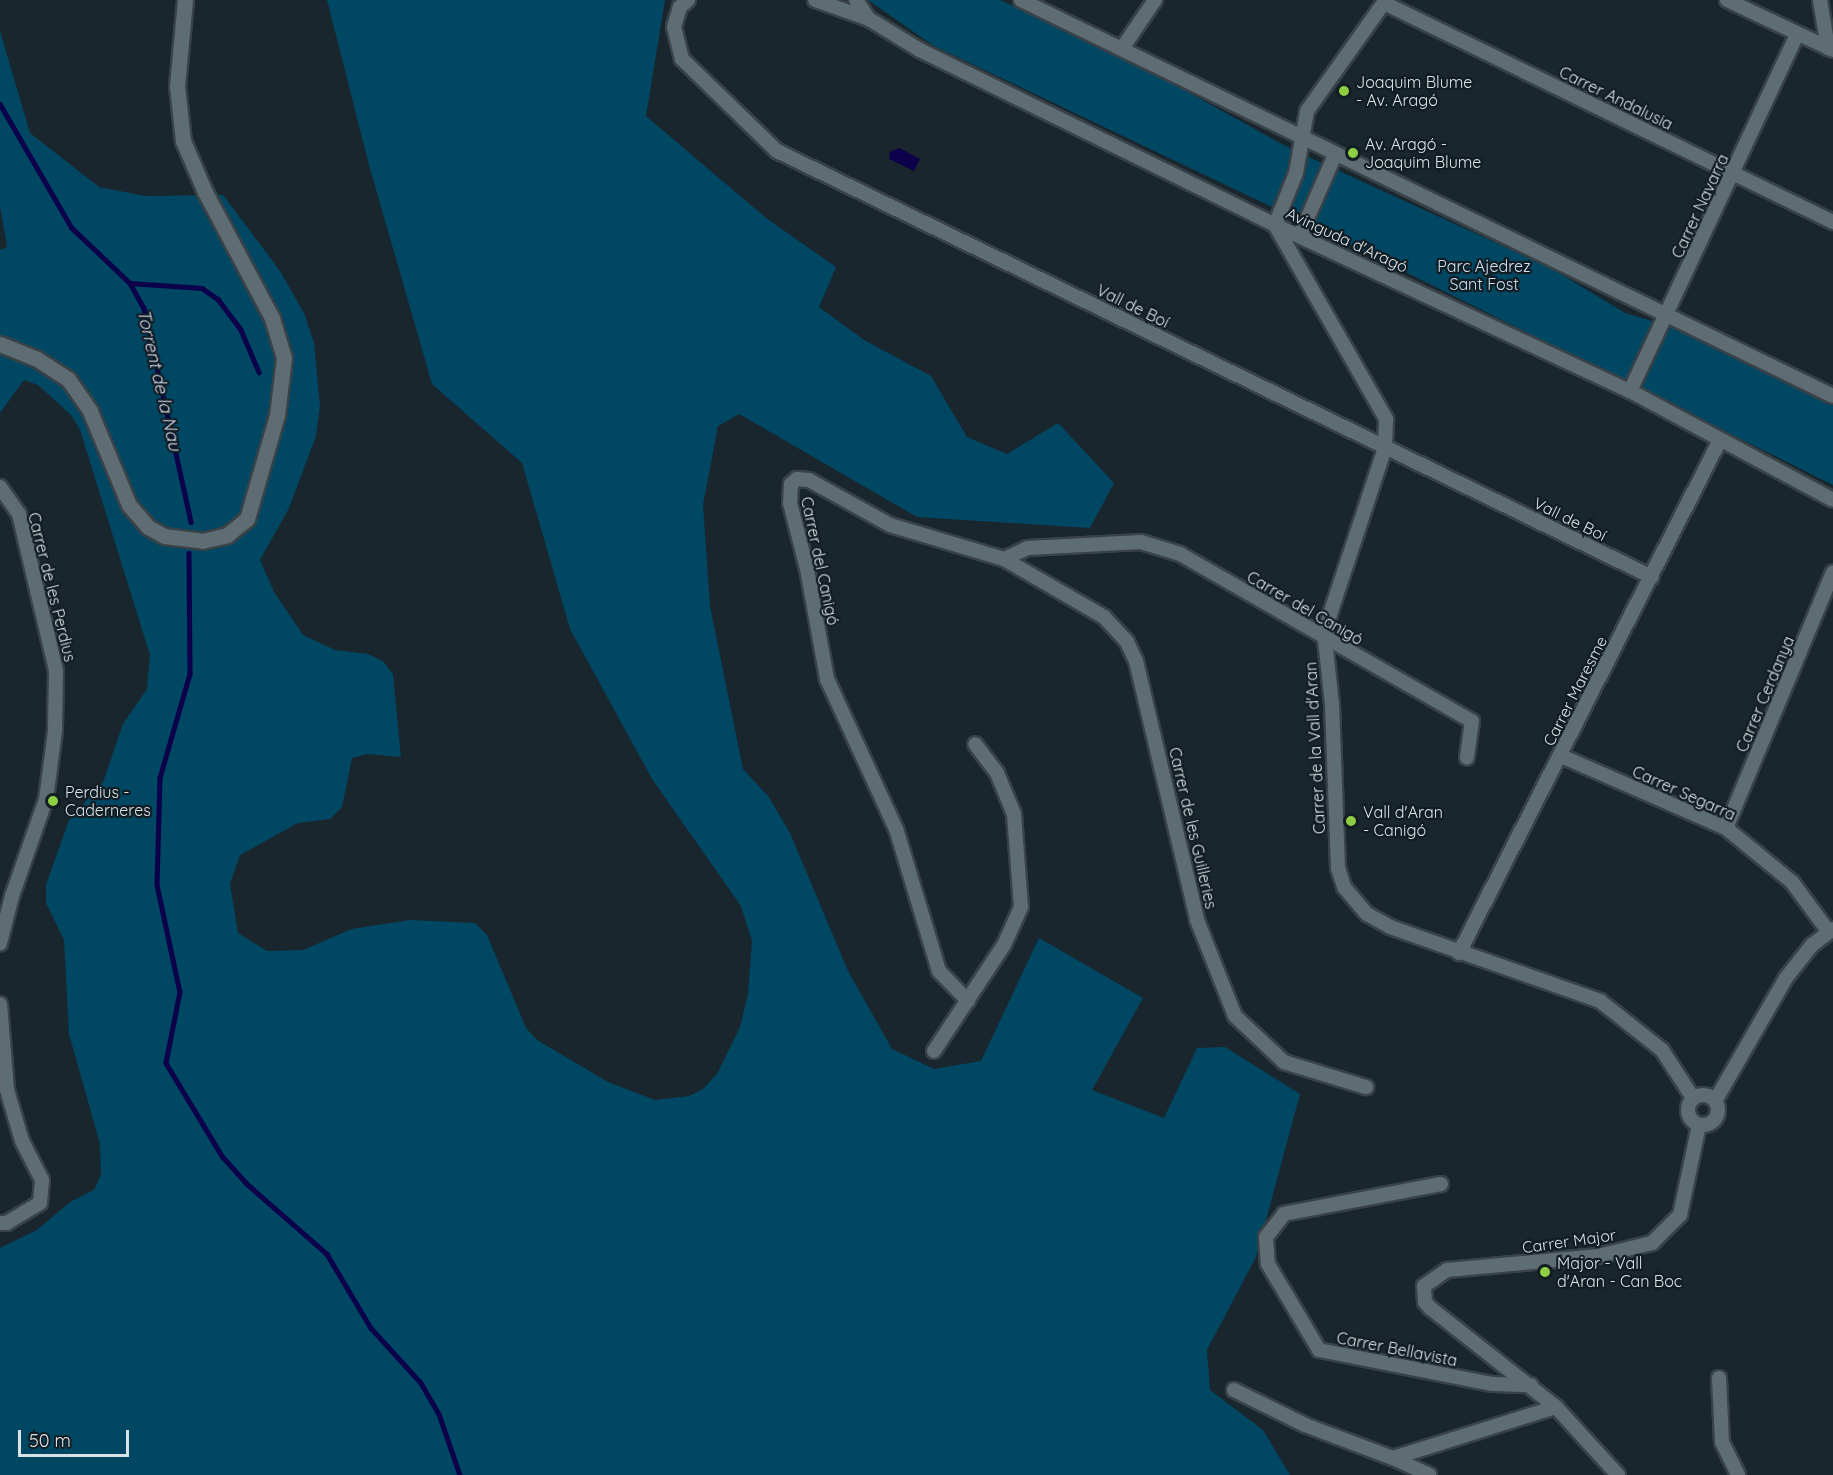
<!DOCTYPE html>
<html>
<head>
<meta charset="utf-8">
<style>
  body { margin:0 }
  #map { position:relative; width:1833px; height:1475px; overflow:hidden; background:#1a262d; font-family:Quicksand,sans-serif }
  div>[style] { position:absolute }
  .green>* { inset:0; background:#004764 }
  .water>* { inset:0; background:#0c004a }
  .stream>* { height:4.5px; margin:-2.25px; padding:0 2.25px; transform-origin:2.25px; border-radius:2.25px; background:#0c004a }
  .roads { filter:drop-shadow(2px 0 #384247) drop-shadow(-2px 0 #384247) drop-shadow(0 2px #384247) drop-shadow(0 -2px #384247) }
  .street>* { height:14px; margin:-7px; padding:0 7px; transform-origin:7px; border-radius:7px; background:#5e6c74 }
  .street>.ring { margin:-7px; padding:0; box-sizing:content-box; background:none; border:14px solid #5e6c74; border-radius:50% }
  .secondary>* { height:15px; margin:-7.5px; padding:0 7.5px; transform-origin:7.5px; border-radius:7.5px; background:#5e6c74 }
  .dots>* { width:16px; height:16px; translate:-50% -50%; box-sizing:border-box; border:3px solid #111c23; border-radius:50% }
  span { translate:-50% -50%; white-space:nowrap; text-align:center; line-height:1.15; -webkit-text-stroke:4.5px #111c23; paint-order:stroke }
  .poi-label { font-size:16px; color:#dae2e6 }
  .left { translate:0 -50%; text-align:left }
  .street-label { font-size:16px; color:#dae2e6 }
  .park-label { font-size:16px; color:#cce3f1 }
  .water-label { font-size:18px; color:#d6dcf2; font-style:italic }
  .scale { position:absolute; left:18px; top:1430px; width:111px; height:27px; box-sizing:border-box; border:3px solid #dae2e6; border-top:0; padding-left:8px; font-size:18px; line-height:21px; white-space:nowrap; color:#dae2e6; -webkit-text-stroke:4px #111c23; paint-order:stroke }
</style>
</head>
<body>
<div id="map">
  <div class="green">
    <div style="clip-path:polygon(327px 0,665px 0,646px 116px,766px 218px,836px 267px,819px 307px,864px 340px,931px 376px,967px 437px,1007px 454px,1058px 423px,1114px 483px,1090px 528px,917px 517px,739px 414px,718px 426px,703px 505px,710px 606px,743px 769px,768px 796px,790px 833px,848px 971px,892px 1049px,934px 1069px,981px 1061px,1039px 938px,1143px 998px,1092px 1090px,1164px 1118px,1197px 1048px,1225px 1047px,1300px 1094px,1256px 1257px,1207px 1350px,1210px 1390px,1263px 1430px,1290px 1475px,0 1475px,0 1248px,37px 1230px,70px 1202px,94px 1190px,101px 1175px,100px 1144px,69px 1034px,64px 940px,46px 903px,46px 885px,69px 820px,103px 782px,123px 724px,147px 689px,150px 655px,80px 430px,71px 415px,38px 385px,24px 380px,0 413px,0 250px,7px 247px,0 206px,0 31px,30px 133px,99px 187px,145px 196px,223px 195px,280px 271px,304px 313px,314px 343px,320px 406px,316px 436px,289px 508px,260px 560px,274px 592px,303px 635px,335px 650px,368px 654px,383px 661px,393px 674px,401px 757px,367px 754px,352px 758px,342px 807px,330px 819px,298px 823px,240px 855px,230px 884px,238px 933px,267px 951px,303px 950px,352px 929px,371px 926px,410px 920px,475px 923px,487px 935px,526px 1028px,537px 1040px,608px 1082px,655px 1100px,689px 1096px,703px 1089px,717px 1074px,740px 1027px,748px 994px,752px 941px,741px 906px,652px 779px,570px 629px,522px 463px,432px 384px,369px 165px)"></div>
    <div style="clip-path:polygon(868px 0,1000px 0,1119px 54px,1291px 149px,1551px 268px,1625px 313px,1672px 327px,1833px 404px,1833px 485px,1339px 239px,934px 46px)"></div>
  </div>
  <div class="water">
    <div style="clip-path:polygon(899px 148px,920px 159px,914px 171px,889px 159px,890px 152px)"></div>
  </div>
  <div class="stream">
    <div style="left:0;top:104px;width:143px;rotate:59.9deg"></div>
    <div style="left:72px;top:228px;width:80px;rotate:43.5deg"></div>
    <div style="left:130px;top:283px;width:29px;rotate:61deg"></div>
    <div style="left:144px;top:308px;width:219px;rotate:77.6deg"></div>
    <div style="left:130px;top:283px;width:72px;rotate:4deg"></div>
    <div style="left:202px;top:288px;width:19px;rotate:35deg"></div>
    <div style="left:218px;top:299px;width:39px;rotate:53deg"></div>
    <div style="left:241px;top:330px;width:46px;rotate:66.8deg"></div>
    <div style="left:189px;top:553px;width:121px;rotate:89.5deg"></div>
    <div style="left:190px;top:674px;width:108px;rotate:106.1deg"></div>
    <div style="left:160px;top:778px;width:107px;rotate:91.6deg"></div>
    <div style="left:157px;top:885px;width:109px;rotate:77.9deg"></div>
    <div style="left:180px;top:992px;width:72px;rotate:101.2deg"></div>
    <div style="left:166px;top:1063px;width:109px;rotate:58.9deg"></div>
    <div style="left:222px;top:1156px;width:36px;rotate:48deg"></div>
    <div style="left:246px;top:1183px;width:108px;rotate:41.2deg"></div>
    <div style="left:327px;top:1254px;width:86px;rotate:59.3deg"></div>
    <div style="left:371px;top:1328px;width:74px;rotate:47.7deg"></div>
    <div style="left:421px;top:1383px;width:36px;rotate:60deg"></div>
    <div style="left:439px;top:1414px;width:65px;rotate:71deg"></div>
  </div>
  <div class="roads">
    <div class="street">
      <div style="left:688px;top:0;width:11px;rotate:139deg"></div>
      <div style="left:680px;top:7px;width:21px;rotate:107deg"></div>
      <div style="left:674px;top:27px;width:33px;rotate:76deg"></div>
      <div style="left:682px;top:59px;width:132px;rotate:44.1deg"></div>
      <div style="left:777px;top:151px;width:973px;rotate:25.96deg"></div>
      <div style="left:815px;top:0;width:57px;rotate:19.4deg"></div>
      <div style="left:856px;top:0;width:23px;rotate:56deg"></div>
      <div style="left:869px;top:19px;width:60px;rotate:31.3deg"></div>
      <div style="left:920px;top:50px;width:396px;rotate:26.2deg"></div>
      <div style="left:1275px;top:225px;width:392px;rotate:25.1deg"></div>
      <div style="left:1630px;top:391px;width:230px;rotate:28.2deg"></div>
      <div style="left:1021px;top:0;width:903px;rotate:26deg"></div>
      <div style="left:1727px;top:0;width:117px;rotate:25.3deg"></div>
      <div style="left:1820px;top:0;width:49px;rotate:80.5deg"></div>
      <div style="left:1384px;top:3px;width:500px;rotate:26deg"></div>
      <div style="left:1123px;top:47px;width:57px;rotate:-55.8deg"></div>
      <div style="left:1275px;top:225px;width:224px;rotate:60.2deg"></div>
      <div style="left:1386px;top:419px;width:29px;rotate:92deg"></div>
      <div style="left:1385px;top:448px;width:175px;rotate:108.3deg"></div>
      <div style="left:1330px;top:614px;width:26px;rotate:101deg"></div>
      <div style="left:1325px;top:640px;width:64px;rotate:83.8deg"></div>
      <div style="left:1332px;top:704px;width:164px;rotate:87.9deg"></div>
      <div style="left:1338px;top:868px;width:20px;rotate:72deg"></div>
      <div style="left:1344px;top:887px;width:35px;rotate:50deg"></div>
      <div style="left:1367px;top:914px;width:26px;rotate:29deg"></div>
      <div style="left:1390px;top:927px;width:223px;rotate:19.4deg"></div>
      <div style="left:1600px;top:1001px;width:79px;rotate:38.3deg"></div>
      <div style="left:1662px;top:1050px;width:57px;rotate:57.1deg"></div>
      <div style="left:1275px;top:225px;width:56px;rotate:-68deg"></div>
      <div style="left:1296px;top:173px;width:63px;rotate:-79.9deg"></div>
      <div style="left:1307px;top:111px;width:136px;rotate:-54.6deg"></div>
      <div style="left:1300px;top:235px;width:87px;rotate:-66.4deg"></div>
      <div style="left:1630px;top:391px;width:394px;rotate:-64.9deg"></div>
      <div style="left:0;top:487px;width:33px;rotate:55deg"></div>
      <div style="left:19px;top:514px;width:161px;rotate:76.7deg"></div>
      <div style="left:56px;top:671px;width:60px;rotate:91deg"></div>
      <div style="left:55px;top:731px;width:69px;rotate:97.5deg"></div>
      <div style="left:46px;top:799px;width:103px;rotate:109.3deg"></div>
      <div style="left:12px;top:896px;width:49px;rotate:104.3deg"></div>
      <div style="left:1004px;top:559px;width:116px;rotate:30.1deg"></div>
      <div style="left:1104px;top:617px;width:34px;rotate:47deg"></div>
      <div style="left:1127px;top:642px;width:21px;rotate:65deg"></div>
      <div style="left:1136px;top:661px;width:266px;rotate:76.7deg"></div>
      <div style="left:1197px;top:920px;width:103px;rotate:68.4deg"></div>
      <div style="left:1235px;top:1016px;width:67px;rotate:43.2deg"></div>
      <div style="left:1284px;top:1062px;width:86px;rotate:17deg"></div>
      <div style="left:1561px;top:756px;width:180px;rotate:23.6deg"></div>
      <div style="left:1726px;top:828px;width:85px;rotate:39.3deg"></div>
      <div style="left:1792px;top:882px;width:61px;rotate:53.7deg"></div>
      <div style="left:1726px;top:828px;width:277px;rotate:-67.3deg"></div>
      <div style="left:1459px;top:953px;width:573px;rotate:-63.03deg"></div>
      <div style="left:968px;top:1001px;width:42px;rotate:-134deg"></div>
      <div style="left:939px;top:971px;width:148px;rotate:-106.8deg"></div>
      <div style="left:896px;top:829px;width:165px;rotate:-114.7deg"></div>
      <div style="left:827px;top:679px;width:112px;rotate:-100.3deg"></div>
      <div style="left:807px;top:569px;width:68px;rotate:-104.4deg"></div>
      <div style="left:790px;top:503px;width:19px;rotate:-87deg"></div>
      <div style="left:791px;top:484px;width:8px;rotate:-40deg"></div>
      <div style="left:797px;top:479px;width:12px;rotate:5deg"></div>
      <div style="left:809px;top:480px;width:93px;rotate:29.1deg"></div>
      <div style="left:890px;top:525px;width:119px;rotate:16.6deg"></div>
      <div style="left:1004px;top:559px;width:26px;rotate:-25deg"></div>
      <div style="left:1028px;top:548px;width:113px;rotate:-3deg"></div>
      <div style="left:1141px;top:542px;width:41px;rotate:17.1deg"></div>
      <div style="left:1180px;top:554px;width:336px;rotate:29.8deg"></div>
      <div style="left:1472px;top:721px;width:37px;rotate:98deg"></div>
      <div style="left:0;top:1004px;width:86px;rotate:85.3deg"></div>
      <div style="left:7px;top:1090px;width:53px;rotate:73.6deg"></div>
      <div style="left:22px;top:1141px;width:44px;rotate:62.9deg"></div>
      <div style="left:42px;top:1180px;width:23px;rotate:95deg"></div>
      <div style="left:40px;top:1203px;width:39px;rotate:149deg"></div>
      <div style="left:7px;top:1223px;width:7px;rotate:180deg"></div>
      <div style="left:934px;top:1051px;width:127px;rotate:-56.6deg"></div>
      <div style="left:1004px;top:945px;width:42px;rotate:-65.9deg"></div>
      <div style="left:1021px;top:907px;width:93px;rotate:-94.3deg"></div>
      <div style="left:1014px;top:814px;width:44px;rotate:-112.5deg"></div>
      <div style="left:997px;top:773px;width:36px;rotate:-127deg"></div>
      <div class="ring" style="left:1688px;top:1095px;width:16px;height:16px"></div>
      <div style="left:1715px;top:1101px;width:142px;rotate:-60deg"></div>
      <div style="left:1786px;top:978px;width:42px;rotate:-51.8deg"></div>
      <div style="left:1812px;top:945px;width:26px;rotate:-37deg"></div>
      <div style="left:1441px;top:1184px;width:160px;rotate:169.2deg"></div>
      <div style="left:1284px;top:1214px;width:29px;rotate:128deg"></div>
      <div style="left:1266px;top:1237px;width:27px;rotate:86deg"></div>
      <div style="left:1268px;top:1264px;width:100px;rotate:59.3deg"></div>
      <div style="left:1319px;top:1350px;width:177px;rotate:11.1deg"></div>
      <div style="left:1493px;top:1384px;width:38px;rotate:2deg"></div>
      <div style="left:1719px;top:1378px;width:64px;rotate:87.3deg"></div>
      <div style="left:1722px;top:1442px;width:37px;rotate:64deg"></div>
      <div style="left:1234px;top:1390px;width:79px;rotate:26.2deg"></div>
      <div style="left:1305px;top:1425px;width:94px;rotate:20.6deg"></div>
      <div style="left:1393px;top:1458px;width:171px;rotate:-17.4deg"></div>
      <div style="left:1393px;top:1458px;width:40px;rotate:25deg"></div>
      <div style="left:1618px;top:1475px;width:92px;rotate:-132.4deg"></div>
      <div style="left:1556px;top:1407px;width:160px;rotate:-141.8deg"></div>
      <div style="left:1430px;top:1308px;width:8px;rotate:-130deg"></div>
      <div style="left:1425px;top:1302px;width:16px;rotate:-94deg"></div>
      <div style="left:1424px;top:1286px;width:28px;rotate:-35deg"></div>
      <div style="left:1447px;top:1270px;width:152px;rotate:-5.3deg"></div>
      <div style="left:1598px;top:1256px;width:56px;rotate:-13.5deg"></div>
      <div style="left:1652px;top:1243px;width:40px;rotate:-45deg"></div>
      <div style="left:1680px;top:1215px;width:92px;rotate:-78.1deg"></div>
    </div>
    <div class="secondary">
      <div style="left:0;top:344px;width:40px;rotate:22deg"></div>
      <div style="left:37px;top:359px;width:37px;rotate:33deg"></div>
      <div style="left:68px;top:379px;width:39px;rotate:55deg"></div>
      <div style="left:90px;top:411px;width:102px;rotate:67.5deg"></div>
      <div style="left:129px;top:505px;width:29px;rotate:49deg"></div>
      <div style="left:148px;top:527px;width:18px;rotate:29deg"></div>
      <div style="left:164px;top:536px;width:38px;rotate:7deg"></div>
      <div style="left:202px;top:541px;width:26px;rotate:-13deg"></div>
      <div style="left:227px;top:535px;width:26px;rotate:-39deg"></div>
      <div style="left:247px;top:519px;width:108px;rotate:-73.9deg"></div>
      <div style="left:277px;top:415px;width:57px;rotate:-83deg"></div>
      <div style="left:284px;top:358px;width:42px;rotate:-106.7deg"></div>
      <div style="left:272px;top:318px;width:143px;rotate:-118deg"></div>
      <div style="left:205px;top:192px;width:56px;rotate:-113.3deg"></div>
      <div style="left:183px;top:141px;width:55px;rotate:-96.2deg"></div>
      <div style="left:177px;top:86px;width:86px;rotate:-84.7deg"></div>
    </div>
  </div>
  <div class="dots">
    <div style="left:1344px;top:91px;background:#8dce44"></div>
    <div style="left:1353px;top:153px;background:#8dce44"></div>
    <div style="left:53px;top:801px;background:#8dce44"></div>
    <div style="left:1351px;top:821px;background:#8dce44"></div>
    <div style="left:1545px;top:1272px;background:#8dce44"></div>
  </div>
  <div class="poi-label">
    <span class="left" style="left:1356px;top:91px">Joaquim Blume<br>- Av. Aragó</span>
    <span class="left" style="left:1365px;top:153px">Av. Aragó -<br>Joaquim Blume</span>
    <span class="left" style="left:65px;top:801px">Perdius -<br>Caderneres</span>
    <span class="left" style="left:1363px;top:821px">Vall d'Aran<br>- Canigó</span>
    <span class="left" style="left:1557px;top:1272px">Major - Vall<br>d'Aran - Can Boc</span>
  </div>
  <div class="street-label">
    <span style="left:1616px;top:98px;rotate:26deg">Carrer Andalusia</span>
    <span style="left:1700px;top:206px;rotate:-65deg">Carrer Navarra</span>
    <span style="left:1347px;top:240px;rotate:25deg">Avinguda d'Aragó</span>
    <span style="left:1133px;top:306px;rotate:26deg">Vall de Boí</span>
    <span style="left:1570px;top:519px;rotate:26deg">Vall de Boí</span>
    <span style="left:820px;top:561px;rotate:78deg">Carrer del Canigó</span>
    <span style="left:52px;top:587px;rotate:76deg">Carrer de les Perdius</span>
    <span style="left:1305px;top:608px;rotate:30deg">Carrer del Canigó</span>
    <span style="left:1575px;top:691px;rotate:-63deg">Carrer Maresme</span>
    <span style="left:1765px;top:694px;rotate:-67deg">Carrer Cerdanya</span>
    <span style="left:1315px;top:748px;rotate:-93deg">Carrer de la Vall d'Aran</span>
    <span style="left:1684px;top:793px;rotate:24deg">Carrer Segarra</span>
    <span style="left:1193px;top:828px;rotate:77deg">Carrer de les Guilleries</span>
    <span style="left:1569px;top:1241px;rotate:-8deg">Carrer Major</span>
    <span style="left:1397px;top:1349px;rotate:11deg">Carrer Bellavista</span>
  </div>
  <div class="park-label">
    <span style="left:1484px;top:275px">Parc Ajedrez<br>Sant Fost</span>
  </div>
  <div class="water-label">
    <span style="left:159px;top:380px;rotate:77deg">Torrent de la Nau</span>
  </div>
  <div class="scale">50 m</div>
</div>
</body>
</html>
